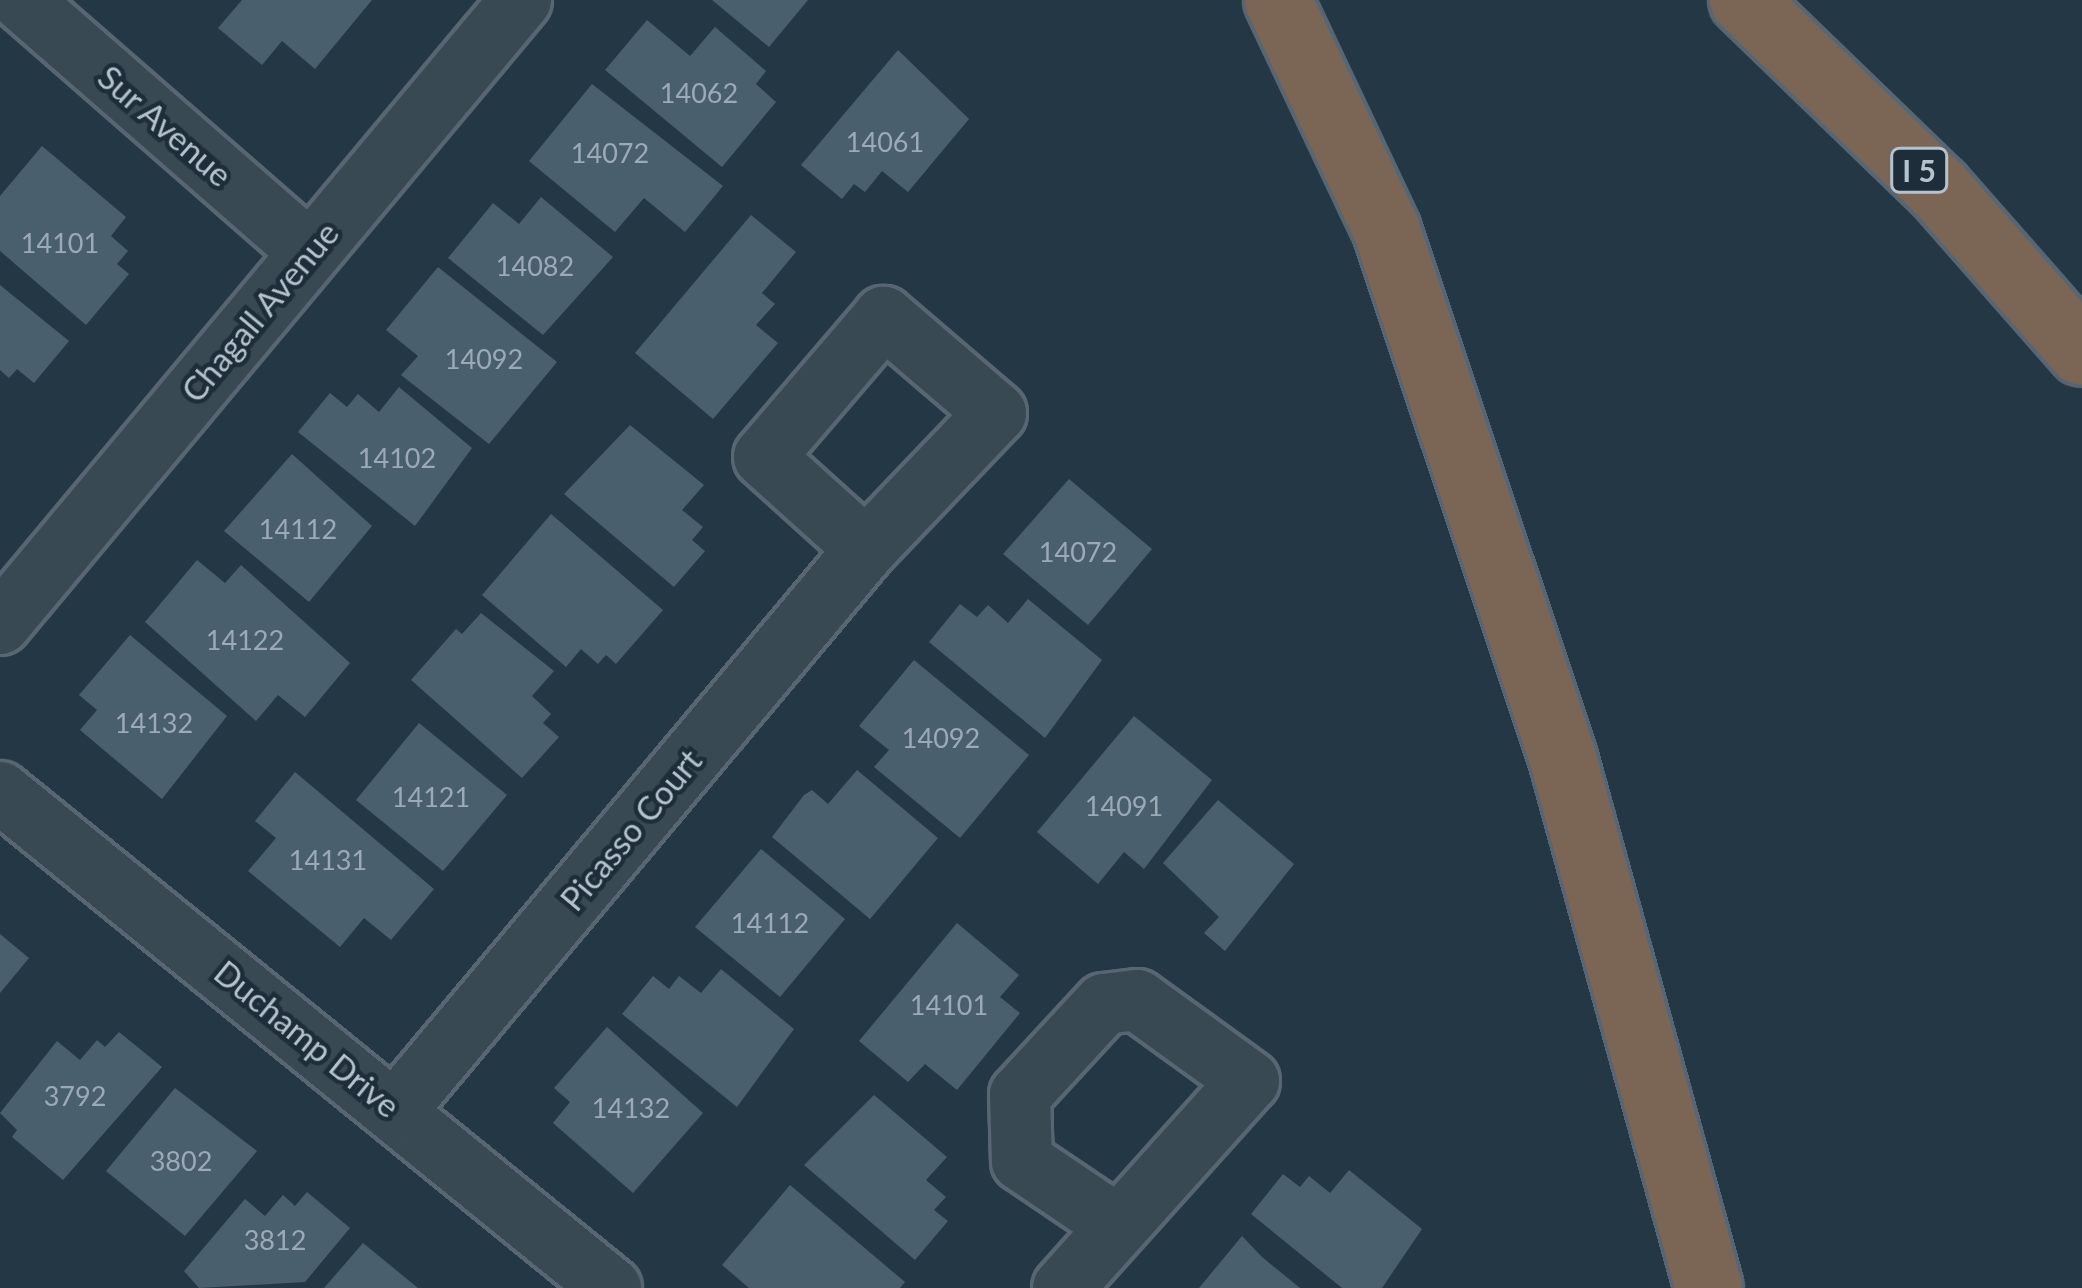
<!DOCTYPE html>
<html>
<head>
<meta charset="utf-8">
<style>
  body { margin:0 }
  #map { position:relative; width:2082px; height:1288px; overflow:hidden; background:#243745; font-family:Lato,sans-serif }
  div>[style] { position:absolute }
  .building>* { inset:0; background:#4a5f6d }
  .roads { filter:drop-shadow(3px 0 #576672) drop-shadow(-3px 0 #576672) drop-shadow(0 3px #576672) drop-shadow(0 -3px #576672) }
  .minor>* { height:60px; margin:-30px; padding:0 30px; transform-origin:30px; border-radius:30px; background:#394954 }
  .highway>* { height:66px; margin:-33px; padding:0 33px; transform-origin:33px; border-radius:33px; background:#7b6655 }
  span { translate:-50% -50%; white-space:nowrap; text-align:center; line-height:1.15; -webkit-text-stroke:9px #1d2e3a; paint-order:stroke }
  .number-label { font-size:27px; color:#9baab6 }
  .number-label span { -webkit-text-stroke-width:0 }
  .shield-label span { padding:3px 9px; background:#1d2e3a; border:3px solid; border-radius:9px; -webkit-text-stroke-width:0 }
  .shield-label { font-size:30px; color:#b6c3ce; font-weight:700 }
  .street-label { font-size:33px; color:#b6c3ce }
</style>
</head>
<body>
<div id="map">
  <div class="building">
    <div style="clip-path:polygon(242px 0,372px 0,315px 69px,282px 41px,262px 65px,218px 28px)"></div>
    <div style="clip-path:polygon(712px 0,808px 0,769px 47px)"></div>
    <div style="clip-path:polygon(647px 20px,690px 56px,715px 27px,766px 71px,756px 84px,776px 102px,722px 167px,605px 70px)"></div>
    <div style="clip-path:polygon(898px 50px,969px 119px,908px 192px,882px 171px,865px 192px,854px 184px,842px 199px,801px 165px)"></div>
    <div style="clip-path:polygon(592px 84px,723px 186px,685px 232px,644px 198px,615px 232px,529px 161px)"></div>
    <div style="clip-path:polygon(42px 146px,126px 217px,111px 236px,128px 251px,117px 264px,129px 274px,86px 325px,0 251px,0 196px)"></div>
    <div style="clip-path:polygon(541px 197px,613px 257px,543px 335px,448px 258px,493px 203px,519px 224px)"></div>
    <div style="clip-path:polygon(751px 215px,796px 252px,762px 293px,775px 304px,756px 325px,778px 343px,713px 419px,635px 353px)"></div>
    <div style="clip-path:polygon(438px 267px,557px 362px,489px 444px,401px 375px,418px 356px,386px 330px)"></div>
    <div style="clip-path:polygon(0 285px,69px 341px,34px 383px,17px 369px,9px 378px,0 370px)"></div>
    <div style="clip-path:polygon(399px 387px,472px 448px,415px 526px,298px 432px,330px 393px,347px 407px,358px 394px,379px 412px)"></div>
    <div style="clip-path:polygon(630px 425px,704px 485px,682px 510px,703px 527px,692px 540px,705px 551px,674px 587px,564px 494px)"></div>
    <div style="clip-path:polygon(292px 454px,372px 526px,309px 602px,224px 531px)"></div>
    <div style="clip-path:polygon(1069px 479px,1152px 549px,1088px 625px,1003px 554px)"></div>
    <div style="clip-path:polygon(551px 514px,663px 610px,616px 664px,606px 655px,598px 664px,581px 649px,566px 667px,482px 595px)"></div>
    <div style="clip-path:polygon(197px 560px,225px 583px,241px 565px,350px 663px,305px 717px,278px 695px,256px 721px,145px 622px)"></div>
    <div style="clip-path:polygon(1028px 599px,1102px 660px,1045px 738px,929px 642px,960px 604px,977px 617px,988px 605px,1008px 623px)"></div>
    <div style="clip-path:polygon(481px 613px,554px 671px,532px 696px,551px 714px,543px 723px,559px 737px,522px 778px,411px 680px,456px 629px,462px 634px)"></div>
    <div style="clip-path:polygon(130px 635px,227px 716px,162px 799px,80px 730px,97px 710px,79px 695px)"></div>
    <div style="clip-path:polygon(914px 660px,1029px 755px,960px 838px,874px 767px,889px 750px,859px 726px)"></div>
    <div style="clip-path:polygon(1134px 716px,1212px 780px,1144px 869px,1124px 852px,1098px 884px,1037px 832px)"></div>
    <div style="clip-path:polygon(419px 723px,507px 795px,443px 871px,356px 800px)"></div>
    <div style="clip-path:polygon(857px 770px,938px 838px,870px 919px,772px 837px,804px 795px,812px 790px,828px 804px)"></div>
    <div style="clip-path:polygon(295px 772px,434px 889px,391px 940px,364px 918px,340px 947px,248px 871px,276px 838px,255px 821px)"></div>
    <div style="clip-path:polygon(1218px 800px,1294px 864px,1225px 951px,1204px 933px,1219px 917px,1163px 863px)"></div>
    <div style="clip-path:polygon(761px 849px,845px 919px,780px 997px,695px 927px)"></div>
    <div style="clip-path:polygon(957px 923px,1019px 975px,1000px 997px,1020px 1013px,957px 1090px,925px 1064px,908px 1082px,859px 1041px)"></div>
    <div style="clip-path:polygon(0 934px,29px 958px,0 993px)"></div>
    <div style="clip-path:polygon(721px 969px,794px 1029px,737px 1107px,622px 1014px,653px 976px,669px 989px,679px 976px,701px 993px)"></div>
    <div style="clip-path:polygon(607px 1027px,703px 1113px,633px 1193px,553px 1123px,570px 1102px,554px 1088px)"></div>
    <div style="clip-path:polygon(119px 1032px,162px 1067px,63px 1180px,12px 1137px,17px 1130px,0 1113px,57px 1041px,80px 1060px,97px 1040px,105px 1047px)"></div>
    <div style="clip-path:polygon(175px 1088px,257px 1151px,185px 1236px,106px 1171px)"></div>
    <div style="clip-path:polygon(874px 1095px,947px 1157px,926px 1180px,946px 1197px,934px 1210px,948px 1221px,915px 1260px,804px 1165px)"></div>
    <div style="clip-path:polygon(1349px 1170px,1422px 1229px,1382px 1288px,1342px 1288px,1251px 1214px,1283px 1174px,1300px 1187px,1309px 1176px,1330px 1193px)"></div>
    <div style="clip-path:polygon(790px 1185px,905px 1282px,900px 1288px,749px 1288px,722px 1265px)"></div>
    <div style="clip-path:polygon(307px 1192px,350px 1228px,305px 1282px,199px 1288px,184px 1271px,245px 1199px,265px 1216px,283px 1195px,295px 1206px)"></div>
    <div style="clip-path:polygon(1242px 1236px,1262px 1257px,1300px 1288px,1199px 1288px)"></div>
    <div style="clip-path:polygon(363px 1243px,418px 1288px,324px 1288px)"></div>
  </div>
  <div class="roads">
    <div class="minor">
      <div style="left:21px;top:0;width:383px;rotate:41.1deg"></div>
      <div style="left:0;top:624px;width:813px;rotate:-50.14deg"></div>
      <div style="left:0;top:792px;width:787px;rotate:39.07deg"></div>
      <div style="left:396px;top:1110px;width:732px;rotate:-50.04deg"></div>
      <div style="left:866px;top:549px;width:188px;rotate:-46.3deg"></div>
      <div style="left:996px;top:413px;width:148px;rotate:-139.4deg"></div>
      <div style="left:884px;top:317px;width:184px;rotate:130.6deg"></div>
      <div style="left:764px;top:457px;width:137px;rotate:42deg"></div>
      <div style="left:1063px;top:1288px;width:278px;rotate:-48.1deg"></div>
      <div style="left:1249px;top:1081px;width:138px;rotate:-144.1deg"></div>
      <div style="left:1137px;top:1000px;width:33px;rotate:173deg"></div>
      <div style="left:1104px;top:1004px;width:124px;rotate:132.7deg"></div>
      <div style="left:1020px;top:1095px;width:66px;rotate:88.3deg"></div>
      <div style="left:1022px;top:1161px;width:115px;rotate:34deg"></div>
    </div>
    <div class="highway">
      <div style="left:1278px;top:0;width:255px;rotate:64.7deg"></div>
      <div style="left:1387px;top:231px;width:556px;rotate:71.53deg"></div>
      <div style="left:1563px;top:758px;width:550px;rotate:74.6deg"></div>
      <div style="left:1743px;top:0;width:271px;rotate:44deg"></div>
      <div style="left:1938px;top:188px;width:218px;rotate:48.7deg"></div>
    </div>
  </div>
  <div class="number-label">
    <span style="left:699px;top:93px">14062</span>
    <span style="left:885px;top:142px">14061</span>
    <span style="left:610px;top:153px">14072</span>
    <span style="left:60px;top:243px">14101</span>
    <span style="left:535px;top:266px">14082</span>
    <span style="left:484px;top:359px">14092</span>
    <span style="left:397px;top:458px">14102</span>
    <span style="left:298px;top:529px">14112</span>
    <span style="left:1078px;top:552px">14072</span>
    <span style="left:245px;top:640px">14122</span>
    <span style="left:154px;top:723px">14132</span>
    <span style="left:941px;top:738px">14092</span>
    <span style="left:431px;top:797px">14121</span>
    <span style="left:1124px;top:806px">14091</span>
    <span style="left:328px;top:860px">14131</span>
    <span style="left:770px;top:923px">14112</span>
    <span style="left:949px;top:1005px">14101</span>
    <span style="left:75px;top:1096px">3792</span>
    <span style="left:631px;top:1108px">14132</span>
    <span style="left:181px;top:1161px">3802</span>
    <span style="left:275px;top:1240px">3812</span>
  </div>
  <div class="shield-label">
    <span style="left:1919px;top:170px">I 5</span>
  </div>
  <div class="street-label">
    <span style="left:165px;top:126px;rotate:41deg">Sur Avenue</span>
    <span style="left:260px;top:312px;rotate:-50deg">Chagall Avenue</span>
    <span style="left:631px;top:830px;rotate:-50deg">Picasso Court</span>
    <span style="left:307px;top:1039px;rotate:39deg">Duchamp Drive</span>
  </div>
</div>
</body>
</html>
